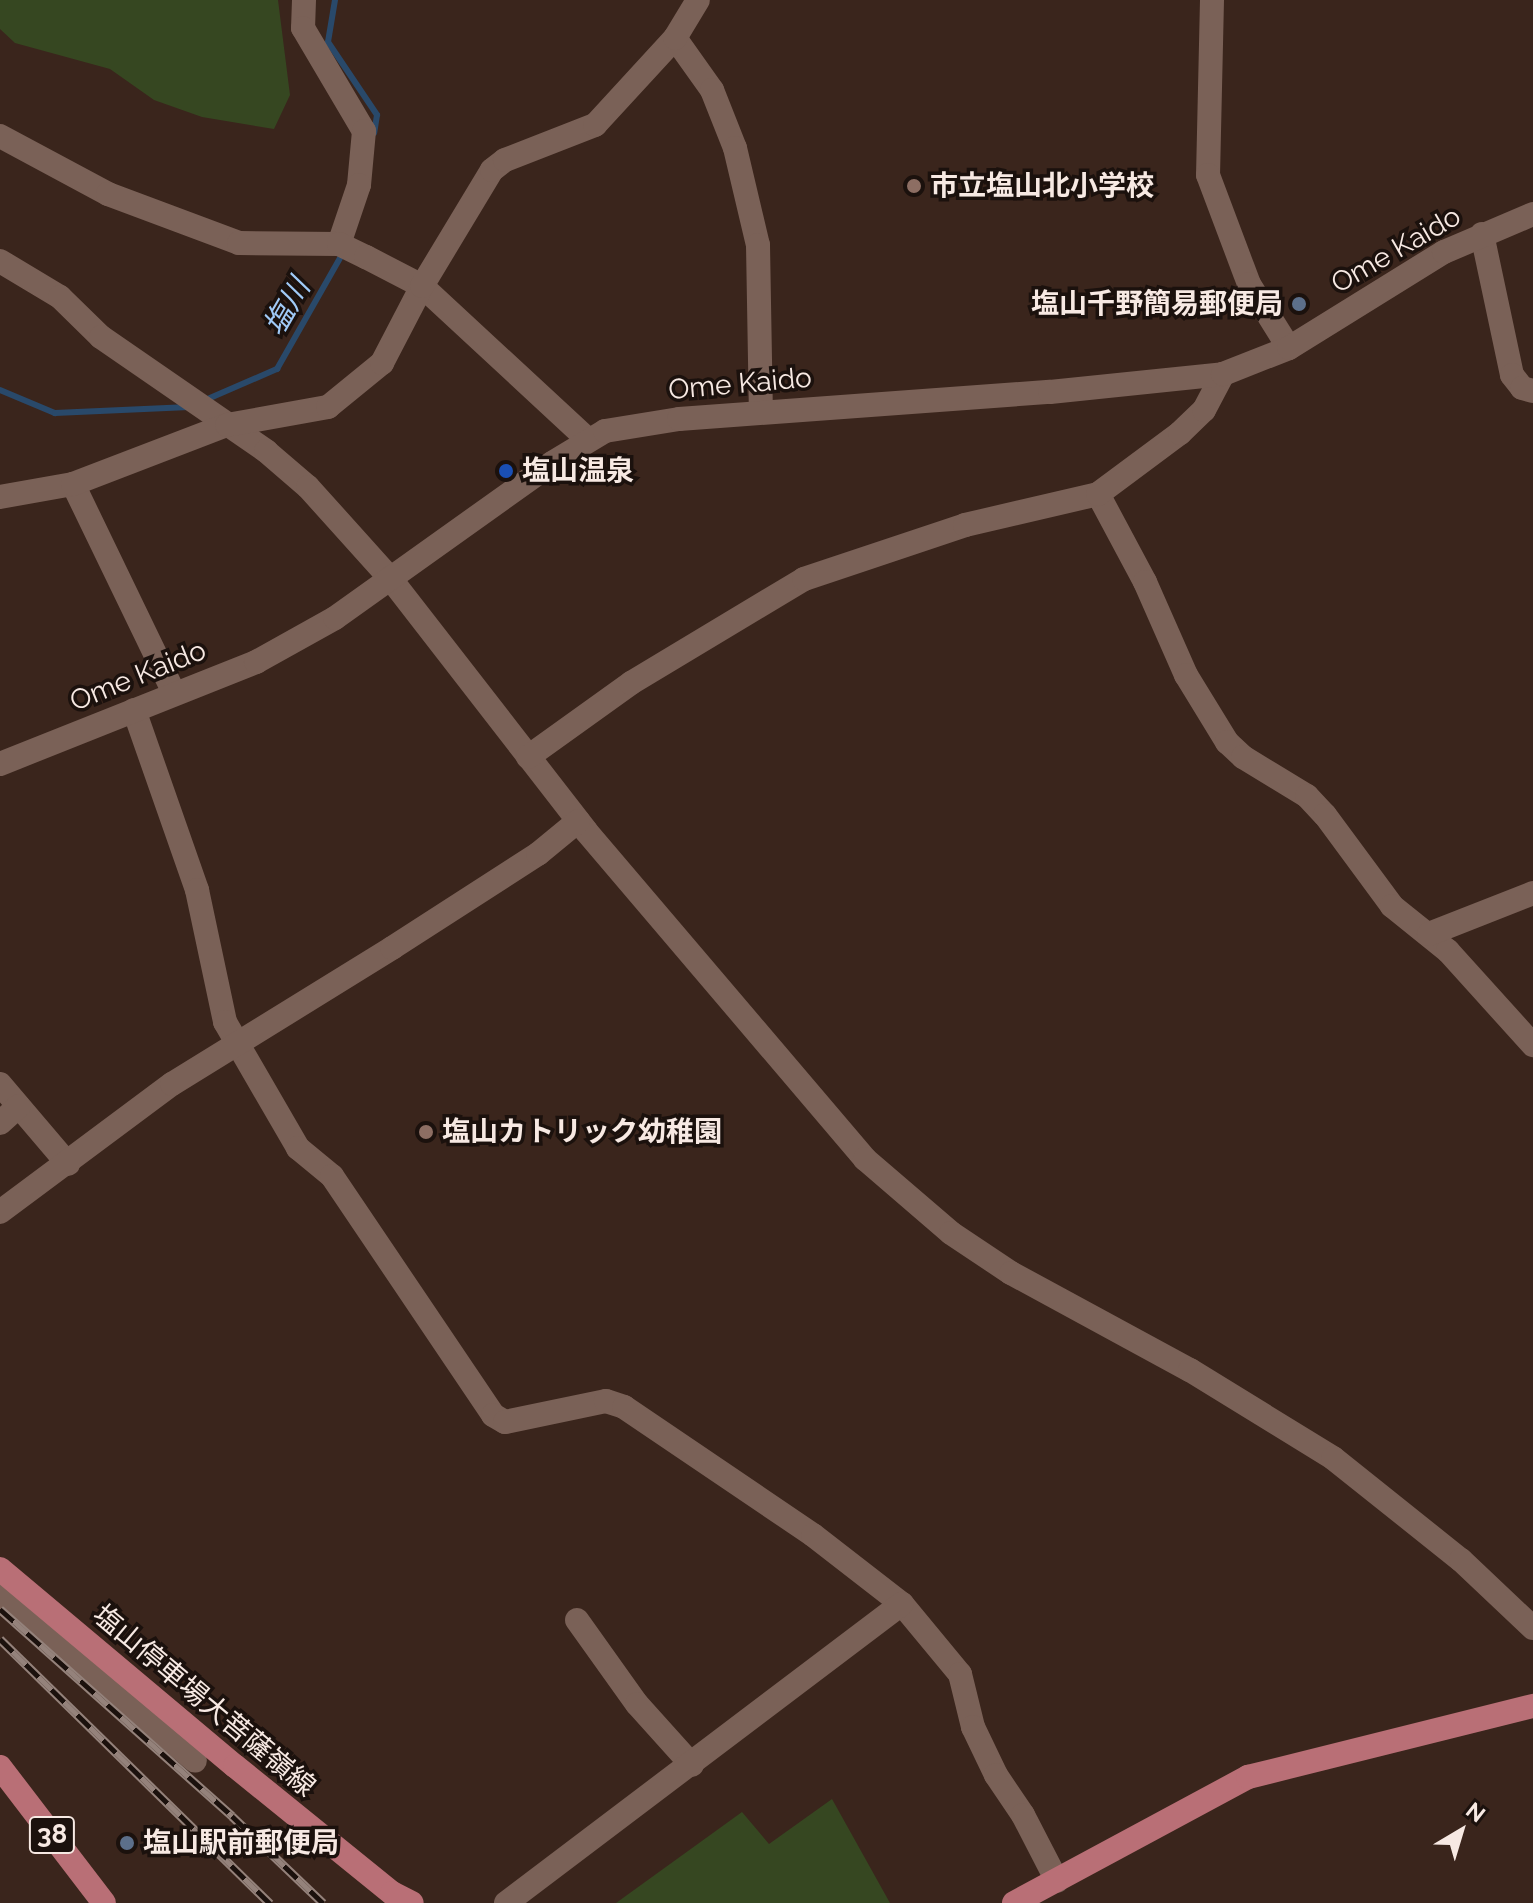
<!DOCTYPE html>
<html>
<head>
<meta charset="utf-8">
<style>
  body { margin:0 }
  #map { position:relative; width:1533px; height:1903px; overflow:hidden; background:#3a251c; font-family:Raleway,"Noto Sans JP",sans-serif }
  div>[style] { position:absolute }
  .green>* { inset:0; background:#364721 }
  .stream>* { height:6px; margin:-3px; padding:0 3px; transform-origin:3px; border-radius:3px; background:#29496a }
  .minor>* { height:24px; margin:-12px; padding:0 12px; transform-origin:12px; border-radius:12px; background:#7a6157 }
  .major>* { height:24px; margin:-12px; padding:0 12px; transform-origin:12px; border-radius:12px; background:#b96f76 }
  .rail>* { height:9px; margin-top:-4.5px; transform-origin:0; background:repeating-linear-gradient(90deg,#1b110d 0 18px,#94827b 0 36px); box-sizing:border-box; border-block:2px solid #94827b }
  .dots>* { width:22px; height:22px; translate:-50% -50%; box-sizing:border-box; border:4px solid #1b110d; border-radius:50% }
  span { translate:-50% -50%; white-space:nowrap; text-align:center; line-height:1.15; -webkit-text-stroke:7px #1b110d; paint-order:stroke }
  .shield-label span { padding:2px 6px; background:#1b110d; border:2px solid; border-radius:6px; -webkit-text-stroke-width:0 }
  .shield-label { font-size:26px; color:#f7e9e3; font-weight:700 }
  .poi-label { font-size:28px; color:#f7e9e3; font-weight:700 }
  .left { translate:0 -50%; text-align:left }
  .right { translate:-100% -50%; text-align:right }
  .street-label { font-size:28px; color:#f7e9e3 }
  .water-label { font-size:30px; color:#a0caf7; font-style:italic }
  .north { position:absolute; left:1421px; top:1791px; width:80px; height:80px; -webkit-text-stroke:6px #1b110d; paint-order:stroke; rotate:38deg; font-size:22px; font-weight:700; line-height:32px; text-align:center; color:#f7e9e3 }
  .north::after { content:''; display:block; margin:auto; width:28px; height:36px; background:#f7e9e3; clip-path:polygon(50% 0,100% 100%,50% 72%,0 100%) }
</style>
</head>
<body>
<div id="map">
  <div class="green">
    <div style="clip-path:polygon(0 0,278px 0,290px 95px,274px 129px,202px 117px,154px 100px,110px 69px,15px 43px,0 29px)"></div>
    <div style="clip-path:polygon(832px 1799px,890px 1903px,616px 1903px,742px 1812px,769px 1844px)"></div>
  </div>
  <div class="stream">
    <div style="left:335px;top:0;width:43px;rotate:99.5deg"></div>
    <div style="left:328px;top:42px;width:88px;rotate:56.1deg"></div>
    <div style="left:377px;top:115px;width:18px;rotate:99deg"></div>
    <div style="left:0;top:390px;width:60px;rotate:22.7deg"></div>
    <div style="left:55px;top:413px;width:134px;rotate:-2.6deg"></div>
    <div style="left:203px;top:401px;width:81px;rotate:-23.4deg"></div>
    <div style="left:277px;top:369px;width:136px;rotate:-60.4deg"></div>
  </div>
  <div class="minor">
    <div style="left:304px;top:0;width:28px;rotate:92deg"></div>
    <div style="left:303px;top:28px;width:120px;rotate:59.4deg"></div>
    <div style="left:364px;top:131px;width:54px;rotate:95.3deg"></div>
    <div style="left:359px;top:185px;width:62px;rotate:108.7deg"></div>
    <div style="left:1212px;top:0;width:175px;rotate:91.3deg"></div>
    <div style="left:1208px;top:175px;width:116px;rotate:69.4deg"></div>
    <div style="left:1249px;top:284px;width:75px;rotate:58deg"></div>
    <div style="left:675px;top:38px;width:64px;rotate:54.6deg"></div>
    <div style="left:712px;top:90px;width:62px;rotate:68.4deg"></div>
    <div style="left:735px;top:148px;width:100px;rotate:76.7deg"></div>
    <div style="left:758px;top:245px;width:167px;rotate:89deg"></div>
    <div style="left:0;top:136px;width:123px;rotate:28.2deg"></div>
    <div style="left:108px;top:194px;width:140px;rotate:20.5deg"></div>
    <div style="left:239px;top:243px;width:100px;rotate:0.6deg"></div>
    <div style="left:339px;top:244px;width:30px;rotate:26deg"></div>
    <div style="left:366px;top:257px;width:63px;rotate:27.4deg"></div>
    <div style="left:422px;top:286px;width:225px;rotate:42.8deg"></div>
    <div style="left:1482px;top:234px;width:144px;rotate:78deg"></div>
    <div style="left:1512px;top:375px;width:16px;rotate:52deg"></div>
    <div style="left:1522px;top:388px;width:11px;rotate:15deg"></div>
    <div style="left:0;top:261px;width:70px;rotate:31deg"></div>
    <div style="left:60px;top:297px;width:57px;rotate:44.3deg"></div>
    <div style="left:101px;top:337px;width:201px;rotate:34.6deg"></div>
    <div style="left:266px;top:451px;width:55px;rotate:40.6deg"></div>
    <div style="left:308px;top:487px;width:122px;rotate:48deg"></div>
    <div style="left:390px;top:578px;width:320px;rotate:52.2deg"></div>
    <div style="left:586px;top:831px;width:431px;rotate:49.6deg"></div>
    <div style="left:865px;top:1159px;width:113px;rotate:40.7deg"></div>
    <div style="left:951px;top:1233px;width:72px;rotate:33.7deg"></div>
    <div style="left:1011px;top:1273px;width:204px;rotate:28.5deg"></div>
    <div style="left:1190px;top:1370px;width:168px;rotate:31.6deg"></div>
    <div style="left:1333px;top:1458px;width:164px;rotate:38.6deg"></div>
    <div style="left:1461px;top:1560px;width:99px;rotate:43.4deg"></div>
    <div style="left:73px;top:484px;width:232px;rotate:64.2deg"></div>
    <div style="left:1098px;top:494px;width:100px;rotate:61.9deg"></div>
    <div style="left:1145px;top:582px;width:102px;rotate:66.2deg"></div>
    <div style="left:1186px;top:675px;width:79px;rotate:58.5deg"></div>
    <div style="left:1227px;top:742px;width:22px;rotate:43deg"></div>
    <div style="left:1243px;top:757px;width:75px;rotate:31.4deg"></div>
    <div style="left:1307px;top:796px;width:26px;rotate:47deg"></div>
    <div style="left:1325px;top:815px;width:113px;rotate:53.6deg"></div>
    <div style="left:1392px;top:906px;width:72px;rotate:38.8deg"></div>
    <div style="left:1448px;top:951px;width:127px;rotate:47.9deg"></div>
    <div style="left:0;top:497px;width:74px;rotate:-10.1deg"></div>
    <div style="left:73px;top:484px;width:165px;rotate:-21deg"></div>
    <div style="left:227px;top:425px;width:103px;rotate:-10.1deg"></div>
    <div style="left:328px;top:407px;width:70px;rotate:-39.2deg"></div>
    <div style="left:382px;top:363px;width:87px;rotate:-62.5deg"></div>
    <div style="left:422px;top:286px;width:135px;rotate:-58.9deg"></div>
    <div style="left:492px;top:170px;width:16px;rotate:-38deg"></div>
    <div style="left:505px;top:160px;width:97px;rotate:-21.3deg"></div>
    <div style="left:595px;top:125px;width:118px;rotate:-47.4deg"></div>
    <div style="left:675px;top:38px;width:44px;rotate:-58.8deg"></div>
    <div style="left:134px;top:710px;width:191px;rotate:70.7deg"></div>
    <div style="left:197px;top:890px;width:135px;rotate:78deg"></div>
    <div style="left:225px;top:1022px;width:146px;rotate:59.9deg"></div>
    <div style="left:298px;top:1148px;width:44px;rotate:39.5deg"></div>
    <div style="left:332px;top:1176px;width:288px;rotate:56deg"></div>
    <div style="left:493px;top:1415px;width:14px;rotate:30deg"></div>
    <div style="left:505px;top:1422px;width:103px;rotate:-11.7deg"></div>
    <div style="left:606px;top:1401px;width:19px;rotate:18deg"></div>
    <div style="left:624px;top:1407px;width:228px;rotate:34.1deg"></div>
    <div style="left:813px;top:1535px;width:113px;rotate:37.8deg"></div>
    <div style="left:902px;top:1604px;width:91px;rotate:50.4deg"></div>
    <div style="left:960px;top:1674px;width:55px;rotate:76.2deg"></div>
    <div style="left:973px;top:1727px;width:53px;rotate:64.4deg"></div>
    <div style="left:996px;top:1775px;width:48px;rotate:56deg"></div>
    <div style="left:1023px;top:1815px;width:74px;rotate:62.7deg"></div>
    <div style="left:528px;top:757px;width:127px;rotate:-35.7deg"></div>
    <div style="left:631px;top:683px;width:202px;rotate:-31deg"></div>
    <div style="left:804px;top:579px;width:170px;rotate:-18.5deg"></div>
    <div style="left:965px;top:525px;width:137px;rotate:-13.1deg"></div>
    <div style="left:1098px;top:494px;width:102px;rotate:-36.6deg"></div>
    <div style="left:1180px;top:433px;width:33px;rotate:-44deg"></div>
    <div style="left:1204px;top:410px;width:41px;rotate:-62.2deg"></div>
    <div style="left:0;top:764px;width:276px;rotate:-21.7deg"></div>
    <div style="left:256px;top:662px;width:90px;rotate:-29.1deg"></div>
    <div style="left:335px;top:618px;width:267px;rotate:-35.5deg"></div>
    <div style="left:552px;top:463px;width:62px;rotate:-31.1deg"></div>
    <div style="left:605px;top:431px;width:75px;rotate:-9.2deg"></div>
    <div style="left:679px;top:419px;width:372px;rotate:-4.2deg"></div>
    <div style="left:1050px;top:392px;width:174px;rotate:-5.9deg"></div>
    <div style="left:1223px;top:374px;width:71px;rotate:-21.5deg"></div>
    <div style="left:1289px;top:348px;width:182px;rotate:-31.8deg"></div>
    <div style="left:1444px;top:252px;width:97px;rotate:-23.1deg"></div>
    <div style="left:1429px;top:934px;width:112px;rotate:-21.5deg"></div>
    <div style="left:0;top:1084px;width:105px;rotate:49.6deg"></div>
    <div style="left:0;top:1123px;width:25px;rotate:-42deg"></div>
    <div style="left:0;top:1212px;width:214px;rotate:-36.7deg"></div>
    <div style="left:172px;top:1084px;width:259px;rotate:-31.7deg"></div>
    <div style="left:392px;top:948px;width:174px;rotate:-32.8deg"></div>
    <div style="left:538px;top:854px;width:52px;rotate:-39.5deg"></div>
    <div style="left:0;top:1593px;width:257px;rotate:40.7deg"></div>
    <div style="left:577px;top:1620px;width:103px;rotate:54.5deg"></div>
    <div style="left:637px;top:1704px;width:82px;rotate:48deg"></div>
    <div style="left:506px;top:1903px;width:496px;rotate:-37.1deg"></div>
  </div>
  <div class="major">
    <div style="left:0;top:1569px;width:307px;rotate:40deg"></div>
    <div style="left:235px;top:1766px;width:202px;rotate:39deg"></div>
    <div style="left:392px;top:1893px;width:22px;rotate:27deg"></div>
    <div style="left:0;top:1767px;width:171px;rotate:52.6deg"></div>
    <div style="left:1014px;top:1903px;width:266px;rotate:-28.3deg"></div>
    <div style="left:1248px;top:1777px;width:294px;rotate:-14deg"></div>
  </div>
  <div class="rail">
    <div style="left:0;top:1609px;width:311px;rotate:41.7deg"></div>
    <div style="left:232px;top:1816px;width:126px;rotate:43.7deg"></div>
    <div style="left:0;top:1639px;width:378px;rotate:44.4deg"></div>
  </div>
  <div class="dots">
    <div style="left:914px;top:186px;background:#8d6e63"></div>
    <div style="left:1299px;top:304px;background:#5c6f8a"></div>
    <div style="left:506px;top:471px;background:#1a4fb4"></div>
    <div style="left:426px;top:1132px;background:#8d6e63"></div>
    <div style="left:127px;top:1843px;background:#5c6f8a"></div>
  </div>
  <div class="shield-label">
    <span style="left:52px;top:1835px">38</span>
  </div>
  <div class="poi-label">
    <span class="left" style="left:930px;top:186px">市立塩山北小学校</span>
    <span class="right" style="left:1283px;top:304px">塩山千野簡易郵便局</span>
    <span class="left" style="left:522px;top:471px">塩山温泉</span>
    <span class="left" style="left:442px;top:1132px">塩山カトリック幼稚園</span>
    <span class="left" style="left:143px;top:1843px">塩山駅前郵便局</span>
  </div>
  <div class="street-label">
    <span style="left:1396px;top:250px;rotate:-30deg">Ome Kaido</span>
    <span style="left:740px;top:384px;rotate:-5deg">Ome Kaido</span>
    <span style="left:138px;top:676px;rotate:-22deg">Ome Kaido</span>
    <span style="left:204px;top:1701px;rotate:40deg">塩山停車場大菩薩嶺線</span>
  </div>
  <div class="water-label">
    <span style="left:287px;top:307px;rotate:-60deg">塩川</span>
  </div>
  <div class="north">N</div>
</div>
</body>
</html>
